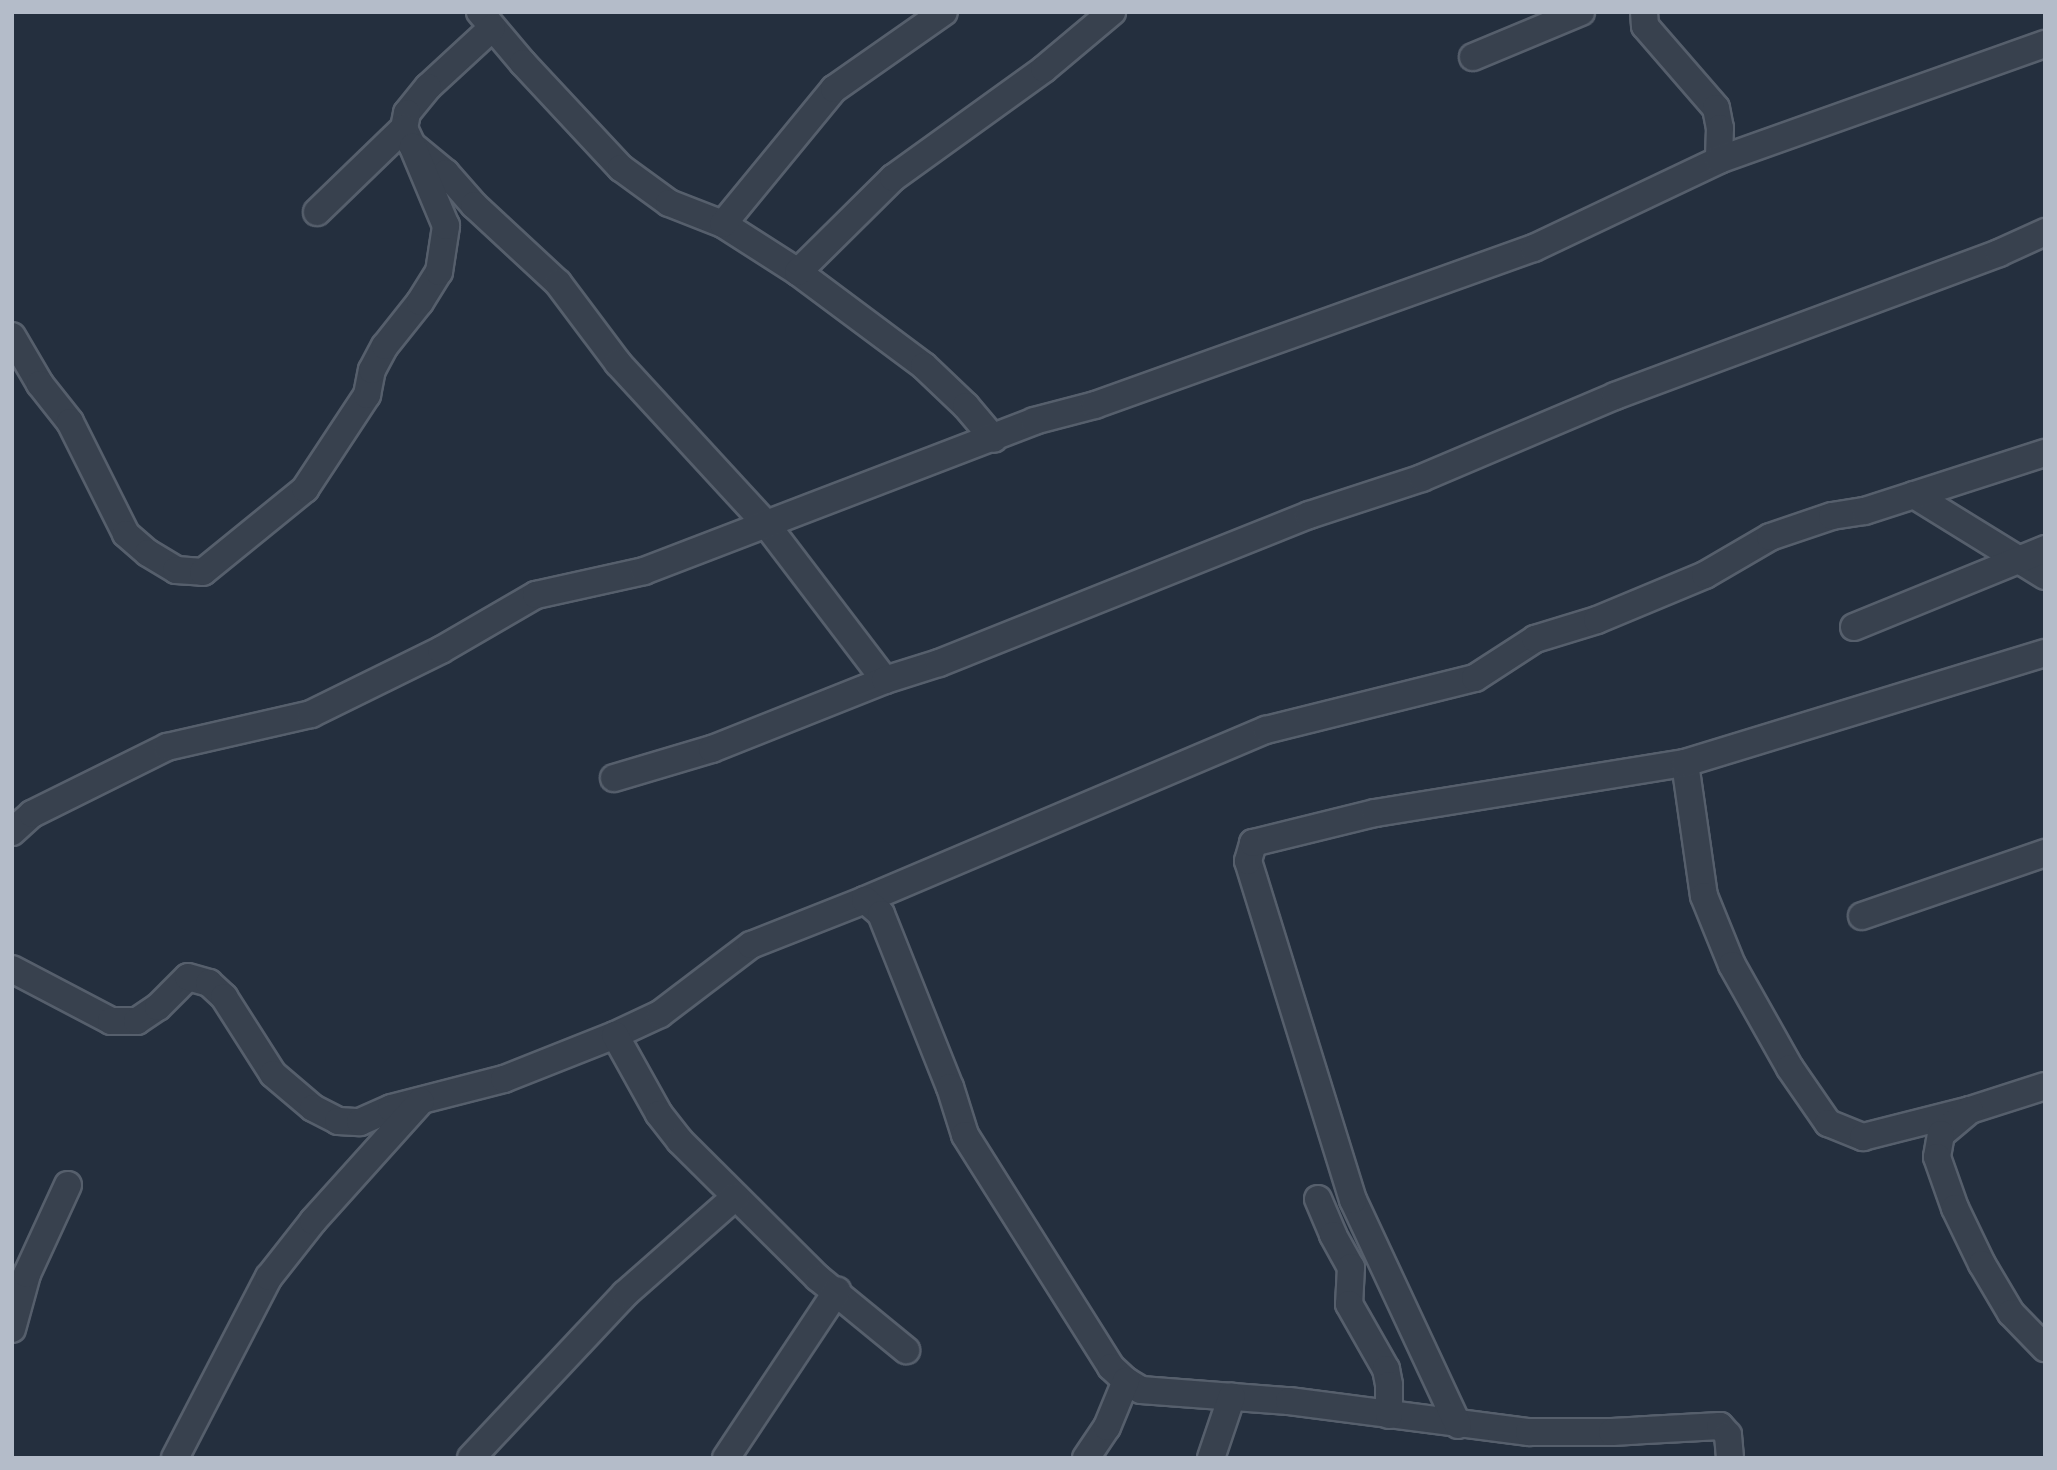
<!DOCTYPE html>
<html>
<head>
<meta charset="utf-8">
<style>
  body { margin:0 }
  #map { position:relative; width:2057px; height:1470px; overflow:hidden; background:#242f3e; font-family:Ubuntu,sans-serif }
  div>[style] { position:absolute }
  .roads { filter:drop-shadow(2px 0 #565f6c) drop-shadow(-2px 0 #565f6c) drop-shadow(0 2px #565f6c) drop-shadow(0 -2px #565f6c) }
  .minor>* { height:26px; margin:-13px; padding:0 13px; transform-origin:13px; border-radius:13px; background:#38414e }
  span { translate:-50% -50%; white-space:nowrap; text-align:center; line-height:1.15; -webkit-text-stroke:7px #1d2633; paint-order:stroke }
  .frame { position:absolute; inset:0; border:14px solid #b4bcc9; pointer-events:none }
</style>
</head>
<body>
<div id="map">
  <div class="roads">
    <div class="minor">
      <div style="left:480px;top:12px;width:67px;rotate:49.9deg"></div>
      <div style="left:523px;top:63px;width:144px;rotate:47deg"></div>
      <div style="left:621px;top:168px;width:59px;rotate:36.1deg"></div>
      <div style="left:669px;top:203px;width:58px;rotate:21.3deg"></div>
      <div style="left:723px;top:224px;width:89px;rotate:32.6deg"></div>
      <div style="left:798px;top:272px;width:157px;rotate:36.7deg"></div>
      <div style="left:924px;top:366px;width:58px;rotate:43.6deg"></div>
      <div style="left:966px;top:406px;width:43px;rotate:49.7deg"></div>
      <div style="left:1644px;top:12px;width:14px;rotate:86deg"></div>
      <div style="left:1645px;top:26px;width:108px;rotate:49.1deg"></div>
      <div style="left:1716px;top:108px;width:20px;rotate:79deg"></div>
      <div style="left:1720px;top:128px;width:32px;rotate:92deg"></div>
      <div style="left:492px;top:28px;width:87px;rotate:137.3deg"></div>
      <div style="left:428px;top:87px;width:33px;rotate:129deg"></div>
      <div style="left:407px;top:113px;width:15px;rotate:101deg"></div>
      <div style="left:404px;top:128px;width:19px;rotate:65deg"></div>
      <div style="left:412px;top:145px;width:44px;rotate:39.5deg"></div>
      <div style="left:446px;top:173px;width:43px;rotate:48.8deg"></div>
      <div style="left:474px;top:205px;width:115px;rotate:42.9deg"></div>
      <div style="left:558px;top:283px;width:100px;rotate:53.1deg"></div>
      <div style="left:618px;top:363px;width:219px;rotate:47.4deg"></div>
      <div style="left:766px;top:524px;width:196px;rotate:52.7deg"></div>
      <div style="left:1473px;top:57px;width:117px;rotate:-22.6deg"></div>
      <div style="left:317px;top:212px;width:121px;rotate:-44deg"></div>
      <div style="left:723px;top:224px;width:175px;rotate:-50.6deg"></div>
      <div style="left:834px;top:89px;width:134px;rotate:-35deg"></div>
      <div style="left:798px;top:272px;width:134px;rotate:-44.7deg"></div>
      <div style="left:893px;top:178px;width:186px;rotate:-35.8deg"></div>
      <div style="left:1044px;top:69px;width:89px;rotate:-40deg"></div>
      <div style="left:12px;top:336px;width:56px;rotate:59.7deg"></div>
      <div style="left:40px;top:384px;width:48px;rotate:51.7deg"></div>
      <div style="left:70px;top:422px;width:125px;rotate:63.4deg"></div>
      <div style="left:126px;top:534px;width:29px;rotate:41deg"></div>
      <div style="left:148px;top:553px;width:33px;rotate:31deg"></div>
      <div style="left:176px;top:570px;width:27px;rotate:4deg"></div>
      <div style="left:203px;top:572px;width:132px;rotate:-39.1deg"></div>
      <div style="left:305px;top:489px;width:113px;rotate:-56.6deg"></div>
      <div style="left:367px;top:395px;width:25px;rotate:-79deg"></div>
      <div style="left:372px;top:370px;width:27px;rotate:-62deg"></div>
      <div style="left:385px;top:346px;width:56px;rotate:-51.5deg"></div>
      <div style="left:420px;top:302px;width:36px;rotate:-58deg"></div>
      <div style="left:439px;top:272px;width:47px;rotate:-81.3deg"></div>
      <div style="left:446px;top:226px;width:86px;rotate:-112.7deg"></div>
      <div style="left:1914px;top:495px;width:154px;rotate:31.7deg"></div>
      <div style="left:1854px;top:627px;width:206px;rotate:-22.2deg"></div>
      <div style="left:1685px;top:763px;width:134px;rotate:81.9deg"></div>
      <div style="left:1704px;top:896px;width:74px;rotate:67.9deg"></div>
      <div style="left:1732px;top:965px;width:118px;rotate:60.6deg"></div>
      <div style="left:1790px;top:1068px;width:67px;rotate:55.4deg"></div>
      <div style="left:1828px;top:1123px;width:38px;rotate:22deg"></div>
      <div style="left:1863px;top:1137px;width:110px;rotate:-14.2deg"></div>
      <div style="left:614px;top:778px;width:102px;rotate:-16.5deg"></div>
      <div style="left:712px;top:749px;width:186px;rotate:-21.7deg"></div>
      <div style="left:885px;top:680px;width:57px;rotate:-17.5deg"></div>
      <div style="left:939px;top:663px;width:399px;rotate:-21.8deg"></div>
      <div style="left:1309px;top:515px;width:119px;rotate:-18.1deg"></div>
      <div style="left:1422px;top:478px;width:210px;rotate:-23deg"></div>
      <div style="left:1615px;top:396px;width:410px;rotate:-20.4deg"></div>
      <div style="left:1999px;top:253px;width:51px;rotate:-24.5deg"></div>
      <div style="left:12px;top:832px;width:27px;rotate:-42deg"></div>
      <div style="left:32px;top:814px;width:151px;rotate:-26.4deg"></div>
      <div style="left:167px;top:747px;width:148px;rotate:-12.9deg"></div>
      <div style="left:311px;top:714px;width:145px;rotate:-26.2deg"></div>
      <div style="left:441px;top:650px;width:110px;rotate:-30.1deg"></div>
      <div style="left:536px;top:595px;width:111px;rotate:-12.5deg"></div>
      <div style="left:644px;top:571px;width:418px;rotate:-21deg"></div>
      <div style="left:1034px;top:421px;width:63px;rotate:-14.7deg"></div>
      <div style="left:1095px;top:405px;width:466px;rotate:-19.7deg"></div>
      <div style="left:1534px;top:248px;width:205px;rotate:-25.4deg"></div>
      <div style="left:1719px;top:160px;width:346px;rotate:-19.6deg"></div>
      <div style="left:865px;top:900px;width:436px;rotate:-23deg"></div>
      <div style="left:1266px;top:730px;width:215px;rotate:-14deg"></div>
      <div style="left:1475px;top:678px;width:72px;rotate:-33deg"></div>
      <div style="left:1535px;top:639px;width:65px;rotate:-17deg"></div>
      <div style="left:1597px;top:620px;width:117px;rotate:-22.6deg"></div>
      <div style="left:1705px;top:575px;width:75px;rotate:-30.3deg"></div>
      <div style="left:1770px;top:537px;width:65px;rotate:-18.7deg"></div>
      <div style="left:1832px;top:516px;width:33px;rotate:-9deg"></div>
      <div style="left:1865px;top:511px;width:189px;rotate:-17.9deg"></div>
      <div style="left:1862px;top:916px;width:194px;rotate:-19deg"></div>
      <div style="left:12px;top:969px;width:112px;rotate:27.7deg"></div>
      <div style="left:111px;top:1021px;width:26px"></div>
      <div style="left:137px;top:1021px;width:25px;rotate:-34deg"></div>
      <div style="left:158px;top:1007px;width:42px;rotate:-45deg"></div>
      <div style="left:188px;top:977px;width:22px;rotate:16deg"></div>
      <div style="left:209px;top:983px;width:21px;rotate:43deg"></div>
      <div style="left:224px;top:997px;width:91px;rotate:57.5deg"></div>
      <div style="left:273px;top:1074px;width:52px;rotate:40.4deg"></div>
      <div style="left:313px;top:1108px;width:28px;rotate:27deg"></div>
      <div style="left:338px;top:1121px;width:22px;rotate:3deg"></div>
      <div style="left:360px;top:1122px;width:34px;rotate:-24deg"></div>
      <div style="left:391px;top:1108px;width:117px;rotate:-14.4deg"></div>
      <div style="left:504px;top:1079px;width:119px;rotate:-21.6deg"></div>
      <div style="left:615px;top:1035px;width:50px;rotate:-25deg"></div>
      <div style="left:660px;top:1014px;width:114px;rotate:-37.2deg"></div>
      <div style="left:751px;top:945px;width:123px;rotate:-21.5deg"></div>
      <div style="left:865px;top:900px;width:21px;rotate:41deg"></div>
      <div style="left:881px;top:914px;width:186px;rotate:68.3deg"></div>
      <div style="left:950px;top:1087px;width:50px;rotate:72.6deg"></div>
      <div style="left:965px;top:1135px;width:274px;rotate:57.8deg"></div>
      <div style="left:1111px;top:1367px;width:21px;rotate:43deg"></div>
      <div style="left:1126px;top:1381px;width:17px;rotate:31deg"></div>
      <div style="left:1141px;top:1390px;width:148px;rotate:4.3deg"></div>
      <div style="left:1289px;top:1401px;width:242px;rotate:7.4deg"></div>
      <div style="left:1529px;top:1432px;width:83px"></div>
      <div style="left:1612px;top:1432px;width:108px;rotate:-3.2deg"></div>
      <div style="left:1720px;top:1426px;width:12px;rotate:48deg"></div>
      <div style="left:1728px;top:1435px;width:23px;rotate:85deg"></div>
      <div style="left:615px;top:1035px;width:90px;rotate:60.9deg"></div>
      <div style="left:659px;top:1114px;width:34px;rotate:52deg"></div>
      <div style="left:680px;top:1141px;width:194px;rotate:44.8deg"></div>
      <div style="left:818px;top:1278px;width:114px;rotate:39.3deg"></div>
      <div style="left:2045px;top:1086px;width:79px;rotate:162.3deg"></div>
      <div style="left:1970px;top:1110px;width:38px;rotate:140deg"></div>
      <div style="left:1941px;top:1134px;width:23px;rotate:100deg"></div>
      <div style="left:1937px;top:1157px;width:54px;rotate:70.6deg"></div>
      <div style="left:1955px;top:1208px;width:62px;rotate:64.3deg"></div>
      <div style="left:1982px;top:1264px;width:57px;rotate:59.4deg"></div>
      <div style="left:2011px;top:1313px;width:49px;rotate:45.8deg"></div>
      <div style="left:1318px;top:1199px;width:39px;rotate:67deg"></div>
      <div style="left:1333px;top:1235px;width:37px;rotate:61deg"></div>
      <div style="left:1351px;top:1267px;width:37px;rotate:93deg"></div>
      <div style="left:1349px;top:1304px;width:75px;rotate:60.4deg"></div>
      <div style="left:1386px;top:1369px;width:16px;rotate:79deg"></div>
      <div style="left:1389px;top:1385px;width:30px;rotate:90deg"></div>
      <div style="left:12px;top:1329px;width:57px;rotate:-74.7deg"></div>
      <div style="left:27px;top:1274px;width:98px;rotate:-65.3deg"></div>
      <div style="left:1458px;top:1425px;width:248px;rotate:-115deg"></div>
      <div style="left:1353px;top:1200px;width:355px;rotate:-107.2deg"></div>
      <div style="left:1248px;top:861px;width:19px;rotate:-74deg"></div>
      <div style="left:1253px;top:843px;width:126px;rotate:-13.8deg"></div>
      <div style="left:1375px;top:813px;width:314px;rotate:-9.2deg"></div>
      <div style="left:1685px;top:763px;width:376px;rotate:-17deg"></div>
      <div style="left:175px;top:1458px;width:204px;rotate:-62.6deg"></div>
      <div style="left:269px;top:1277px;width:71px;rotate:-51.8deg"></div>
      <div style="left:313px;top:1221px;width:161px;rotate:-48deg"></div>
      <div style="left:471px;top:1458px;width:225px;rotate:-46.8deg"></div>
      <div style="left:625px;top:1294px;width:147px;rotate:-41.4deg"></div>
      <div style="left:726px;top:1458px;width:201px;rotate:-56.4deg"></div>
      <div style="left:1086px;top:1458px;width:37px;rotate:-56deg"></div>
      <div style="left:1107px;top:1427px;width:50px;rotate:-67.6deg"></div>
      <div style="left:1211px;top:1458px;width:65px;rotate:-71.3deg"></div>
    </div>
  </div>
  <div class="frame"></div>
</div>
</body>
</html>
